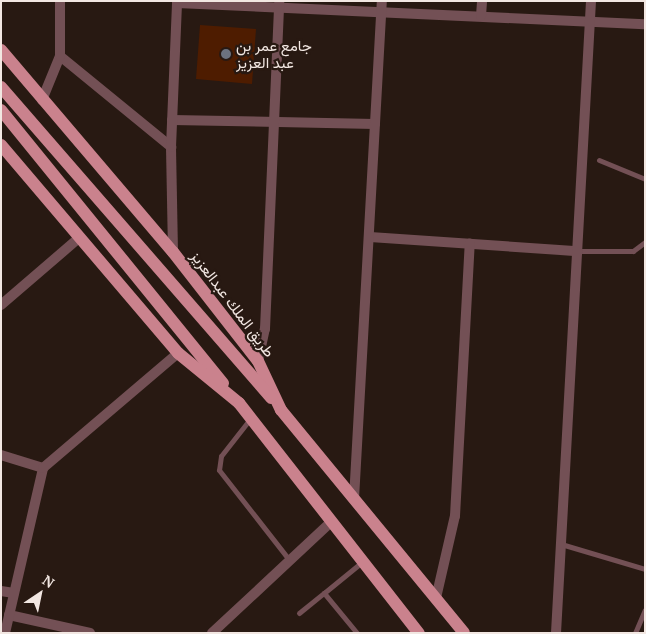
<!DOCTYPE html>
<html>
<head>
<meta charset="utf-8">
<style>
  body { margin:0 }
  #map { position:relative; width:646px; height:634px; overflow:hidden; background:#281912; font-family:"PT Serif",Vazirmatn,serif }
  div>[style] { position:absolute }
  .building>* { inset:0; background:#4e1c00 }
  .service>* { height:5px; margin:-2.5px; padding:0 2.5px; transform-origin:2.5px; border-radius:2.5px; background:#735055 }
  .minor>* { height:10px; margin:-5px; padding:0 5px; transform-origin:5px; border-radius:5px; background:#735055 }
  .primary>* { height:12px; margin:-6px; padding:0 6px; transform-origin:6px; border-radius:6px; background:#ca828d }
  .dots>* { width:14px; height:14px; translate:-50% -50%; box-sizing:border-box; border:2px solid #281912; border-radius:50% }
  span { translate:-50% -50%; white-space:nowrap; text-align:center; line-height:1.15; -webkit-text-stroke:4.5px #281912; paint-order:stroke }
  .poi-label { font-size:15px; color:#f2e7e2 }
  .left { translate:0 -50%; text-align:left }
  .street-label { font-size:15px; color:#f2e7e2 }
  .frame { position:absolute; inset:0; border:2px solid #f2e7e2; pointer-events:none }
  .north { position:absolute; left:15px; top:569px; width:50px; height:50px; -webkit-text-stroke:4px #281912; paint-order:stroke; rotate:34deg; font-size:14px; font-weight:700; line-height:20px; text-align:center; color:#f2e7e2 }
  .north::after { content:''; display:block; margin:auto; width:18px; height:22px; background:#f2e7e2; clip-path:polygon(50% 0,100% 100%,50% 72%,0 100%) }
</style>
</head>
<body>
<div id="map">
  <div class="building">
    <div style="clip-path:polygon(200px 25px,256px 29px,252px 84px,196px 79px)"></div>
  </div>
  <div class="service">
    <div style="left:599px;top:160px;width:50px;rotate:22.4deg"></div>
    <div style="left:578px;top:251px;width:55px"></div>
    <div style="left:633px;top:251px;width:15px;rotate:-37deg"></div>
    <div style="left:250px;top:419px;width:47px;rotate:128.1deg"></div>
    <div style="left:221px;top:456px;width:14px;rotate:98deg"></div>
    <div style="left:219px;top:470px;width:115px;rotate:52deg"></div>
    <div style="left:561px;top:544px;width:88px;rotate:16.6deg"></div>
    <div style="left:299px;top:613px;width:32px;rotate:-39deg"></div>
    <div style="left:357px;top:633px;width:52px;rotate:-129.5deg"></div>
    <div style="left:324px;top:593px;width:49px;rotate:-39.2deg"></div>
    <div style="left:635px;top:633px;width:25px;rotate:-67deg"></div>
  </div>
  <div class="minor">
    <div style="left:177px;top:3px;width:468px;rotate:2.6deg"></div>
    <div style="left:481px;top:16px;width:15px;rotate:-86deg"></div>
    <div style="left:60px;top:56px;width:144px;rotate:39.3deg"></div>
    <div style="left:42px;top:100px;width:48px;rotate:-67.8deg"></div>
    <div style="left:60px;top:56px;width:55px;rotate:-90deg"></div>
    <div style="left:172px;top:120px;width:203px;rotate:1.1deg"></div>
    <div style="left:370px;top:237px;width:208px;rotate:3.9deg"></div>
    <div style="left:173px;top:252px;width:105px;rotate:-91.1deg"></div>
    <div style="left:171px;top:147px;width:146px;rotate:-87.6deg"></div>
    <div style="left:1px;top:305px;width:103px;rotate:-40.7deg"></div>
    <div style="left:258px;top:361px;width:33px;rotate:-78deg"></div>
    <div style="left:265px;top:329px;width:327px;rotate:-87.5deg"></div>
    <div style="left:1px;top:455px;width:44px;rotate:17.2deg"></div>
    <div style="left:354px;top:499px;width:499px;rotate:-86.8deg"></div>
    <div style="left:1px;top:591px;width:13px;rotate:9deg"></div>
    <div style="left:436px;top:598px;width:84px;rotate:-77deg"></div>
    <div style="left:455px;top:516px;width:273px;rotate:-86.9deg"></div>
    <div style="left:9px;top:615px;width:83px;rotate:12.5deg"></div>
    <div style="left:5px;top:633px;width:169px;rotate:-77deg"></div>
    <div style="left:43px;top:468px;width:177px;rotate:-40.4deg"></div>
    <div style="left:212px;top:633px;width:161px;rotate:-43deg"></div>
    <div style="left:556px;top:633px;width:633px;rotate:-86.83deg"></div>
  </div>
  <div class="primary">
    <div style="left:1px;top:50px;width:265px;rotate:49.6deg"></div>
    <div style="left:173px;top:252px;width:138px;rotate:52.1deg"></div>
    <div style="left:258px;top:361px;width:54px;rotate:64.9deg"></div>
    <div style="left:281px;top:410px;width:288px;rotate:50.6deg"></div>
    <div style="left:1px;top:87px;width:412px;rotate:49deg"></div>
    <div style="left:1px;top:110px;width:352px;rotate:50.9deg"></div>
    <div style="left:1px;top:145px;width:273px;rotate:49.6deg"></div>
    <div style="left:178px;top:353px;width:79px;rotate:39.3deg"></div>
    <div style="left:239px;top:403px;width:292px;rotate:52deg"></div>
  </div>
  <div class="dots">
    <div style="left:226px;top:54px;background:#6b7280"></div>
  </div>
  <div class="poi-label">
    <span class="left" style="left:236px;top:54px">جامع عمر بن<br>عبد العزيز</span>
  </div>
  <div class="street-label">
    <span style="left:233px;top:304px;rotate:53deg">طريق الملك عبدالعزيز</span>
  </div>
  <div class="frame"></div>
  <div class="north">N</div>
</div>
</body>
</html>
